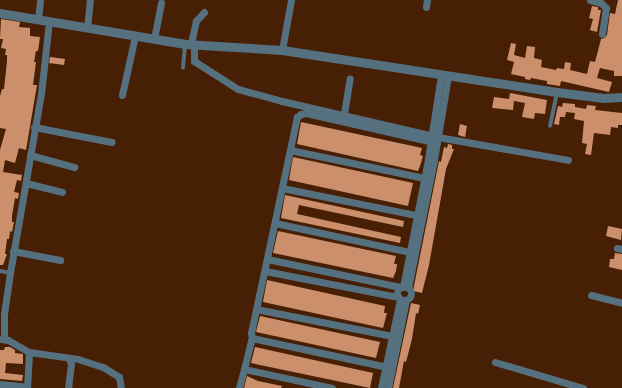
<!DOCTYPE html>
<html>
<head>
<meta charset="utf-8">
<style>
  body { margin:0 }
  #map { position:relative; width:622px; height:388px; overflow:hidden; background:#471f04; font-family:"Noto Serif",serif }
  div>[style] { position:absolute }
  .building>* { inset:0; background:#cc8f6c }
  .service>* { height:3.5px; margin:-1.75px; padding:0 1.75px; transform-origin:1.75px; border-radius:1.75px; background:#557180 }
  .minor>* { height:7px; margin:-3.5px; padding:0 3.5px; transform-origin:3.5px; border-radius:3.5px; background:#557180 }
  .minor>.ring { margin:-3.5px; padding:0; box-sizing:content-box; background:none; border:7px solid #557180; border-radius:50% }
  .tertiary>* { height:9px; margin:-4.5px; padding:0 4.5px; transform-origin:4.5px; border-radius:4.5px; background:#557180 }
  span { translate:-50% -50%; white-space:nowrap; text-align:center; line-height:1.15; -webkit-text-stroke:4px #471f04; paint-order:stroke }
</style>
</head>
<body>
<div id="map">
  <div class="building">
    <div style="clip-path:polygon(618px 0,622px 0,622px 76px,614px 76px,614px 71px,600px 68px,597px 78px,612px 82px,609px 92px,561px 81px,560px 86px,547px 84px,547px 81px,531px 78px,530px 80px,525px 79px,525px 77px,511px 74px,514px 62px,507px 60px,511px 43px,516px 44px,514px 55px,525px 58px,527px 46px,535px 47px,534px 58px,542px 60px,541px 67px,556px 70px,557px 68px,564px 69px,565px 62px,571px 63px,570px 70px,587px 74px,590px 61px,595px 62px,601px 39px,604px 38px,607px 35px,610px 13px,615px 14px)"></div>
    <div style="clip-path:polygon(592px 6px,598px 7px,598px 10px,601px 10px,597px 32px,590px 30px,593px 19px,589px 18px)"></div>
    <div style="clip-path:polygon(1px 19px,20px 22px,19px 27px,30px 28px,30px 36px,40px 37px,38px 51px,36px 51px,34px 62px,36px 62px,33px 85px,37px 85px,26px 150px,19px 148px,15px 163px,5px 160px,3px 172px,22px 175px,21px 181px,17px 180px,14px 192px,19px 193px,18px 199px,15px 198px,12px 216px,12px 222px,14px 222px,12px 232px,10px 231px,9px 239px,7px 239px,5px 254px,7px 254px,3px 265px,0 265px,0 150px,6px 129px,0 128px,0 96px,2px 89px,4px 89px,7px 61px,7px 55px,5px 55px,6px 49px,1px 48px,3px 39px,0 39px)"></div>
    <div style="clip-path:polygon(50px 57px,65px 59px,64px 65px,49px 63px)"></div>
    <div style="clip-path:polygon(510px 93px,547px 100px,545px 114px,535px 113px,534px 119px,522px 117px,525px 103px,514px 101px,513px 110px,492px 108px,494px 97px,509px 99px)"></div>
    <div style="clip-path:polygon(563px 103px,575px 104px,575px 107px,586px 109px,587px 105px,596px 106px,595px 110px,622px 113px,622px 125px,618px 125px,618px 128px,611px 127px,610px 135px,594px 133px,591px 155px,585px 154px,587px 144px,582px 143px,584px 121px,574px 119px,575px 113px,566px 112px,565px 117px,560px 117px,559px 125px,554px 124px,558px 106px,562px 107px)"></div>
    <div style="clip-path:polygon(301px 122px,422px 148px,420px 155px,423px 156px,421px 163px,418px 171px,297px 144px)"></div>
    <div style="clip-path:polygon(460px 124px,467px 126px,465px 137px,458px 135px)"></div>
    <div style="clip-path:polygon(448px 144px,452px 145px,452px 149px,454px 149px,446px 169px,429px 265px,422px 293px,413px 291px,439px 161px,441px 162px,444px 147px,447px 148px)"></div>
    <div style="clip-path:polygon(293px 157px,413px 183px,408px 206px,289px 180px)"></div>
    <div style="clip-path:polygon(285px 195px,404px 221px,403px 227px,299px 205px,297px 214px,401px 237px,400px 243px,281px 218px)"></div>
    <div style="clip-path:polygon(608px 226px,622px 229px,621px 240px,606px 236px)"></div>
    <div style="clip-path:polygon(278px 231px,396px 256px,394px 264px,397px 264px,396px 271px,393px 278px,273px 253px)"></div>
    <div style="clip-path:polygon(615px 253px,622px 254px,622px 270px,609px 267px,610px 259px,614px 259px)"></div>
    <div style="clip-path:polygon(267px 280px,385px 306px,384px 313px,387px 313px,383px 328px,263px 302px)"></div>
    <div style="clip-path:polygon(411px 303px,420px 305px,418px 314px,416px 313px,412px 339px,406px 362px,404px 361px,399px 388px,393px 388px)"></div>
    <div style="clip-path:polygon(260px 316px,380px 342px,376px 358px,256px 332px)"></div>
    <div style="clip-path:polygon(5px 347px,10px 347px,15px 350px,15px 353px,23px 354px,23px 364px,6px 363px,5px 373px,23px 375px,22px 381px,0 379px,0 350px,4px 350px)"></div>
    <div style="clip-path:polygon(255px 347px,373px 373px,370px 388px,251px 363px)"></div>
    <div style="clip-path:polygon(247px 376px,258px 381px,282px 386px,281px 388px,244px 388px)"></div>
  </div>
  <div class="service">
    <div style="left:183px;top:68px;width:23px;rotate:-85deg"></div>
    <div style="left:550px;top:126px;width:34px;rotate:-78deg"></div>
    <div style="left:0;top:271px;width:10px;rotate:11deg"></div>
  </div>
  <div class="minor">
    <div style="left:590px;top:0;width:11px;rotate:15deg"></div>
    <div style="left:601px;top:3px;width:7px;rotate:45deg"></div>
    <div style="left:606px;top:8px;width:26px;rotate:99deg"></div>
    <div style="left:426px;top:7px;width:7px;rotate:-82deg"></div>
    <div style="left:38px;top:20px;width:20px;rotate:-84deg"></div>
    <div style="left:87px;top:28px;width:28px;rotate:-84deg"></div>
    <div style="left:154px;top:39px;width:37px;rotate:-79deg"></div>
    <div style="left:191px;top:44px;width:24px;rotate:-78deg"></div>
    <div style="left:196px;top:21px;width:12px;rotate:-48deg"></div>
    <div style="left:194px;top:44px;width:17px;rotate:90deg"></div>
    <div style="left:194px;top:61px;width:52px;rotate:32.5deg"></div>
    <div style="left:238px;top:89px;width:46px;rotate:15.3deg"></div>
    <div style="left:282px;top:101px;width:160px;rotate:13deg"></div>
    <div style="left:438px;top:137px;width:132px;rotate:10deg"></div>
    <div style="left:282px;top:50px;width:51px;rotate:-79.8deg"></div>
    <div style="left:122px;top:95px;width:60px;rotate:-77.6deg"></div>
    <div style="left:344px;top:114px;width:36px;rotate:-81deg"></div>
    <div style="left:34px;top:127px;width:79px;rotate:10.9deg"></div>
    <div style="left:290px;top:150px;width:137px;rotate:11.8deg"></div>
    <div style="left:30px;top:155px;width:46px;rotate:15.3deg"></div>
    <div style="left:26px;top:183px;width:37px;rotate:14deg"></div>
    <div style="left:282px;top:188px;width:142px;rotate:11.4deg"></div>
    <div style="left:275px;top:223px;width:137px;rotate:12.2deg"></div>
    <div style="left:617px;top:248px;width:5px;rotate:11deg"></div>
    <div style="left:13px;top:251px;width:48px;rotate:10.8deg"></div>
    <div style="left:267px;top:259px;width:136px;rotate:11.9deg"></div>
    <div style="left:265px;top:271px;width:136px;rotate:11.1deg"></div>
    <div class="ring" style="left:397px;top:286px;width:7px;height:7px"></div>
    <div style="left:403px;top:287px;width:130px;rotate:-78.9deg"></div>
    <div style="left:428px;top:159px;width:85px;rotate:-81.2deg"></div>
    <div style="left:408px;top:288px;width:131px;rotate:-78.5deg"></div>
    <div style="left:434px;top:160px;width:85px;rotate:-80.5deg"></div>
    <div style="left:591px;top:295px;width:32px;rotate:14deg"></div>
    <div style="left:256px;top:309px;width:139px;rotate:11.2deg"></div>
    <div style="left:252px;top:338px;width:143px;rotate:12.1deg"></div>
    <div style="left:1px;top:339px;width:7px;rotate:8deg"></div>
    <div style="left:8px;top:340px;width:24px;rotate:30deg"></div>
    <div style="left:29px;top:352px;width:36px;rotate:93deg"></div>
    <div style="left:4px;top:339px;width:25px;rotate:-90deg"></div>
    <div style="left:4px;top:314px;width:41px;rotate:-81.7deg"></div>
    <div style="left:10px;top:273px;width:182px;rotate:-80.2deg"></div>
    <div style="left:41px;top:94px;width:72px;rotate:-83.7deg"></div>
    <div style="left:29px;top:352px;width:49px;rotate:8.1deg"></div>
    <div style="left:78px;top:359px;width:26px;rotate:18deg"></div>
    <div style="left:103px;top:367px;width:19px;rotate:32deg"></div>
    <div style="left:119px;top:377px;width:11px;rotate:80deg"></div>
    <div style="left:495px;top:362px;width:92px;rotate:16.5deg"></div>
    <div style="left:0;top:384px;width:27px;rotate:6deg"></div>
    <div style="left:68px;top:388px;width:24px;rotate:-83deg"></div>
    <div style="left:71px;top:364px;width:6px;rotate:-108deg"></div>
    <div style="left:239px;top:388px;width:20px;rotate:-75deg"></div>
    <div style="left:332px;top:388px;width:90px;rotate:-167.8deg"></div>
    <div style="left:244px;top:369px;width:32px;rotate:-76deg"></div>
    <div style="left:252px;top:338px;width:5px;rotate:-101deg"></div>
    <div style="left:251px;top:333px;width:221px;rotate:-78deg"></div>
    <div style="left:297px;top:117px;width:5px;rotate:-37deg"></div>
    <div style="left:301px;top:114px;width:5px;rotate:-11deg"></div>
    <div style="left:306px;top:113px;width:134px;rotate:12.9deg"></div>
    <div style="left:381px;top:388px;width:91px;rotate:-77.9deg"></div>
    <div style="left:388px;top:388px;width:90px;rotate:-78.4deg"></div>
  </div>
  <div class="tertiary">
    <div style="left:0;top:13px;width:188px;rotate:9.5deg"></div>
    <div style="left:185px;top:44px;width:97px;rotate:3.5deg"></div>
    <div style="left:282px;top:50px;width:278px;rotate:8.7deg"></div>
    <div style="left:557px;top:92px;width:47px;rotate:7.3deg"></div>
    <div style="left:604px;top:98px;width:18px;rotate:-3deg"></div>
  </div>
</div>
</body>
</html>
